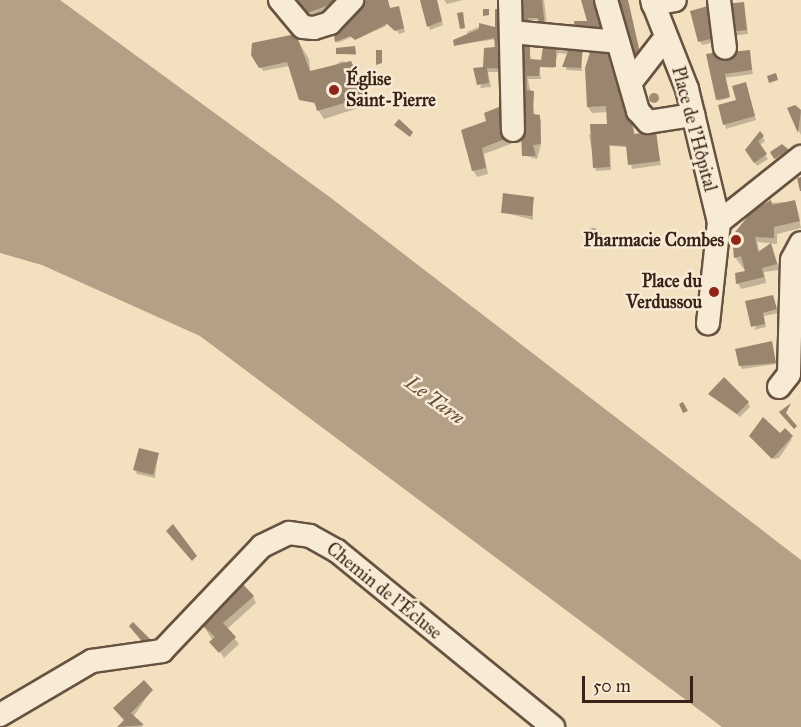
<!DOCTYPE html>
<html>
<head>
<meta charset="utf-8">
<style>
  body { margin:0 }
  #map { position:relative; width:801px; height:727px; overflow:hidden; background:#f3e0be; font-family:"IM FELL Great Primer",serif }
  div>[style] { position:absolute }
  .water>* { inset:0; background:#b4a086 }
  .round { border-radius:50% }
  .shadow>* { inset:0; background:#0003 }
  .building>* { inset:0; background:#9a856e }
  .roads { filter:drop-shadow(2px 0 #685242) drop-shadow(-2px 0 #685242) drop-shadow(0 2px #685242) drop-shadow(0 -2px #685242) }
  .minor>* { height:22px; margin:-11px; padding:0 11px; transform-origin:11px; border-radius:11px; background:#f7ebd5 }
  .trees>* { width:10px; height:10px; margin:-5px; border-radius:50%; background:#a28e75 }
  .dots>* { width:16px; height:16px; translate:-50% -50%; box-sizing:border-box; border:3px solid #f7ebd5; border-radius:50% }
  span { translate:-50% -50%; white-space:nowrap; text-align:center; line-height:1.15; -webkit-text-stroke:5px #f7ebd5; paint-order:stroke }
  .poi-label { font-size:18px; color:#392318; font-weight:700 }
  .left { translate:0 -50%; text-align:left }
  .right { translate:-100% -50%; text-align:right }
  .street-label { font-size:18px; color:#392318 }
  .water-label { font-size:20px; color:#644f3e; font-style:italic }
  .scale { position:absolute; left:582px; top:676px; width:111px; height:27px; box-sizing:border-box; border:3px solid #392318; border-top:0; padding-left:8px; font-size:18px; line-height:21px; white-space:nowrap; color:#392318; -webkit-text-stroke:4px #f7ebd5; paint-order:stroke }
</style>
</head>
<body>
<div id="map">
  <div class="water">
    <div style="clip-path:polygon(0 0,60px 0,331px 198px,801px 560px,801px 727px,722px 727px,200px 336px,42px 265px,0 253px)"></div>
    <div class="round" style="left:585px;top:228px;width:16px;height:16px"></div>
  </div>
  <div class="shadow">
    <div style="clip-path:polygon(294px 0,343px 0,332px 13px,303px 14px)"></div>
    <div style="clip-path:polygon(387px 0,390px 9px,400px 12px,405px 32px,399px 34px,382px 5px,386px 26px,357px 39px,352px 29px,352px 37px,337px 43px,336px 36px)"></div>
    <div style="clip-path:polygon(422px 0,437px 0,443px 25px,430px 30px)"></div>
    <div style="clip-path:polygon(444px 0,463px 0,447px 4px)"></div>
    <div style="clip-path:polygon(517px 0,544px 0,548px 33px,540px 20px,530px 20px,531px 32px)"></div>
    <div style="clip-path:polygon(743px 3px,748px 34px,731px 36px)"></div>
    <div style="clip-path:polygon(707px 8px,715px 42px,702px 45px,700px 41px)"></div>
    <div style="clip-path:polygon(483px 25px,494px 29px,510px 72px,488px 72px,491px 87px,480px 88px,497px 39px,455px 45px,468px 39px,467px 32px)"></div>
    <div style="clip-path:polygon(295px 36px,309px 59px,311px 79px,342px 61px,354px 66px,371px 104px,324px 119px,307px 93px,301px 100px,289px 66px,263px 71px,252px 54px)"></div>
    <div style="clip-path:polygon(581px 47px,582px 71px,566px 70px,568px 54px,558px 53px,554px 68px,539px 67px,541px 79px,528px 79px,535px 116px,541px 120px,541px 145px,537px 159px,522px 155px,519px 49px,530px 52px,531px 61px,542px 62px,543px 49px)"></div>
    <div style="clip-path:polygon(355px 49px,356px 55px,338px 54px)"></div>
    <div style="clip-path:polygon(749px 51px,753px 74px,724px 78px,729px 98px,718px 101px,708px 55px)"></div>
    <div style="clip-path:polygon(747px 88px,756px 120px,726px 129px,720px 106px,738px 101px)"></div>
    <div style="clip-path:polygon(627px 93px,635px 135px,655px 133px,661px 165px,632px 169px,627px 147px,610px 146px,611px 170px,596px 171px,589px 135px,609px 126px,608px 112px,592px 113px,588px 107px)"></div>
    <div style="clip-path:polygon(499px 109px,510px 120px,513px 143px,484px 154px,488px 174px,477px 177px,473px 170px)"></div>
    <div style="clip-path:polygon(789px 109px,801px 112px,801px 135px)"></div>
    <div style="clip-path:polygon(760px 133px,765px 141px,759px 146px,768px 159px,757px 166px,749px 154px)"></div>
    <div style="clip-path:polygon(786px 147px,789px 152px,776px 160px,772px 153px)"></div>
    <div style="clip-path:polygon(533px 198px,533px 220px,502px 212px)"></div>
    <div style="clip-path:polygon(795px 202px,801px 228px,777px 234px,777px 244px,757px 242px,760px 253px,771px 245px,780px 270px,764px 272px,766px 283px,741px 289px,738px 283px,746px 272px,735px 257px,746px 221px,766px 203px)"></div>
    <div style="clip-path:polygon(773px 296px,778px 313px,764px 316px,766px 327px,754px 330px)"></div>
    <div style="clip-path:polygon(771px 342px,776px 364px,742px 369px,740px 365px)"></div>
    <div style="clip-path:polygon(711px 395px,748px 403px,750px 407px,740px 417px)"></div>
    <div style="clip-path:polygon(763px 419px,784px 440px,792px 439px,779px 458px,774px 459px,751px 437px)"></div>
    <div style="clip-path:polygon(158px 454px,155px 478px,137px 474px,135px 470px)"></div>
    <div style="clip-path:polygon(253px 597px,256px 603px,227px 629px,239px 644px,224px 658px,201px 622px)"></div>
    <div style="clip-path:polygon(151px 691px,133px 717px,143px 727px,119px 727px,125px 721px,118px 712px)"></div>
  </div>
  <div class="building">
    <div style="clip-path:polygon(293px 0,343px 0,307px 13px)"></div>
    <div style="clip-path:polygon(360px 0,388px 0,390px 8px,399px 6px,404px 28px,395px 31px,387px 24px,355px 40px,350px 36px,335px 42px,333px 29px)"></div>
    <div style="clip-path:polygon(420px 0,437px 0,442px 21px,427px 27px)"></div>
    <div style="clip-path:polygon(516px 0,542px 0,545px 28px,539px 27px,538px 18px,528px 18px,529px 26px,518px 25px)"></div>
    <div style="clip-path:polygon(581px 0,602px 0,605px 35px,575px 32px,574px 21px,587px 21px)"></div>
    <div style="clip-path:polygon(612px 0,628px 0,641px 57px,628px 60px)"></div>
    <div style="clip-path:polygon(744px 2px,747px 30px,727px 32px,724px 4px)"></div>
    <div style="clip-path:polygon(708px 6px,714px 38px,698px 42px,690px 11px)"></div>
    <div style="clip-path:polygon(483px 9px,489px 9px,489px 15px,483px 16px)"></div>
    <div style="clip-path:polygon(495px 9px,508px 9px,508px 69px,487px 68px,489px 83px,477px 85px,473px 68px,483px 67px,484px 48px,495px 47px,494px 38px,454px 46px,453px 40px,479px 29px,479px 23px,495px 27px)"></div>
    <div style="clip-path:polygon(463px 12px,465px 28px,460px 29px,457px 13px)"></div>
    <div style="clip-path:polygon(296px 34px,310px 71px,351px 61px,368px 96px,317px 111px,315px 103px,299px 100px,287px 62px,259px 68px,251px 55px,252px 43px)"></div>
    <div style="clip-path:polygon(530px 34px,530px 59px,541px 60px,545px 35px,583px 47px,581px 68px,562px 67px,568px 51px,556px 49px,556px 67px,540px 67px,539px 76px,527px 76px,527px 90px,534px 91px,533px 114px,540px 115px,541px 144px,533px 145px,536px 156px,522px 156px,518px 37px)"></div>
    <div style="clip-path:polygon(593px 43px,618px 57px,634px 134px,656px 131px,660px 161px,628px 165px,626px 146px,609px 145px,610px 167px,593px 168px,590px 124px,607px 124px,606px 106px,587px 107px,585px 68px)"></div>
    <div style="clip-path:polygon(355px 46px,356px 54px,336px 54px,336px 48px)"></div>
    <div style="clip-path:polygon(376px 50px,382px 50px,382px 63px,376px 65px)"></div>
    <div style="clip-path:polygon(750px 50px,752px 70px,724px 74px,721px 53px)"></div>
    <div style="clip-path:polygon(720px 52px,730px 97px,716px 100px,706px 54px)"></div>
    <div style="clip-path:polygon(776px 73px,778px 80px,769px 83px,767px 76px)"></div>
    <div style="clip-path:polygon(746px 82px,755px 116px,723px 125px,718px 105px,736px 100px,732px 86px)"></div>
    <div style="clip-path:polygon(795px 105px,801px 110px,798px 133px,787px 108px)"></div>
    <div style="clip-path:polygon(499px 107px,510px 137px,482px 148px,486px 168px,472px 171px,461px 130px,486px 121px,484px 113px)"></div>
    <div style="clip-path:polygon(399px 119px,413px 132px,410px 137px,394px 125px)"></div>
    <div style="clip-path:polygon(760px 131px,764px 136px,758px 141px,767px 154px,754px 163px,745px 150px)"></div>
    <div style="clip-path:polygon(782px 144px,789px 150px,774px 159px,770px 152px)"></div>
    <div style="clip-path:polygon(801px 177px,801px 191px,800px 191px,797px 178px)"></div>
    <div style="clip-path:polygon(503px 193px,534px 197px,532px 216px,501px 213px)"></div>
    <div style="clip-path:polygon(771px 200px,772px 205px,795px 200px,800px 221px,774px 227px,774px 238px,755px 237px,758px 252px,771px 243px,777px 264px,762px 268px,764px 277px,736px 284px,735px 273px,745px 271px,741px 256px,734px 258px,732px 236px,752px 211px)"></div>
    <div style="clip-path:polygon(773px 295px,777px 309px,763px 313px,765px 324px,751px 327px,745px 301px)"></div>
    <div style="clip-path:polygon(772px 341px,776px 363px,739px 366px,735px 349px)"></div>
    <div style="clip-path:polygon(724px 377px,749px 402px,737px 414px,708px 394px)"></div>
    <div style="clip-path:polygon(683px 402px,688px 411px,683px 413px,679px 404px)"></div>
    <div style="clip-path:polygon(791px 403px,786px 413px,797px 426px,794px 429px,779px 412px)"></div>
    <div style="clip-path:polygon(763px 417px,780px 433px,785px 428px,793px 436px,772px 459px,749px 436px)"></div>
    <div style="clip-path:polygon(139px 448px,159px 453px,153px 475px,133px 470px)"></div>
    <div style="clip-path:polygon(173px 524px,197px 556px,192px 561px,166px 531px)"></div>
    <div style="clip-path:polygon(240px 581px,254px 596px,223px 623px,236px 637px,219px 653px,209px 642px,215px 637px,199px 622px)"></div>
    <div style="clip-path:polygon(133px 622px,151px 640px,145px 645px,129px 626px)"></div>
    <div style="clip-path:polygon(144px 680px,153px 690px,131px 713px,144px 725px,117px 727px,124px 720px,113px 708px)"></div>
  </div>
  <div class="roads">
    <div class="minor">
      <div style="left:280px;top:0;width:35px;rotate:50deg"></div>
      <div style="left:303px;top:27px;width:11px;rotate:5deg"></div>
      <div style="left:314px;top:28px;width:17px;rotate:-17deg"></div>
      <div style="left:330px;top:23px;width:32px;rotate:-46deg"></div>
      <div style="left:510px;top:0;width:130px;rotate:88.7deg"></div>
      <div style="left:606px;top:0;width:116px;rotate:73.9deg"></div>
      <div style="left:638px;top:111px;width:15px;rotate:48deg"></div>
      <div style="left:648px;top:122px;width:46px;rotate:-8.8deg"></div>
      <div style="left:652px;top:0;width:96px;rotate:68.5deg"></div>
      <div style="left:687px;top:89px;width:137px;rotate:76.5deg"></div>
      <div style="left:719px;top:222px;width:102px;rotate:96.2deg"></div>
      <div style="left:719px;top:0;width:48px;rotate:82.9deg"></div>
      <div style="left:653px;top:4px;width:22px;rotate:-10deg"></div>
      <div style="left:511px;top:32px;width:107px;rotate:5.3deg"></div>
      <div style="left:631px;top:82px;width:57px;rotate:-52.1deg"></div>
      <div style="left:719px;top:222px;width:105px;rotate:-38.4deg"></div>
      <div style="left:779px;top:387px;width:16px;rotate:-52deg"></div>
      <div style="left:789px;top:374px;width:114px;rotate:-88.5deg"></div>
      <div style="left:792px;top:260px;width:19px;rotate:-62deg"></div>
      <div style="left:0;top:715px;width:107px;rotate:-30.4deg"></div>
      <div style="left:92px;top:661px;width:71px;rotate:-8.1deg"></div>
      <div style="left:162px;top:651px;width:145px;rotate:-46.4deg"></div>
      <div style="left:262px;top:546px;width:30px;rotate:-26deg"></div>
      <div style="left:289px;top:533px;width:21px;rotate:8deg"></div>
      <div style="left:310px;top:536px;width:31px;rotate:29deg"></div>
      <div style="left:337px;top:551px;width:279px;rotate:39.2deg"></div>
    </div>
  </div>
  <div class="trees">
    <div style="left:654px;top:98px"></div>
  </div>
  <div class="dots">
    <div style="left:334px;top:90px;background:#8f2418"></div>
    <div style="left:736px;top:240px;background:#8f2418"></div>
    <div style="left:714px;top:292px;background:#8f2418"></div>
  </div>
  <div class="poi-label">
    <span class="left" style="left:346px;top:90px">Église<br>Saint-Pierre</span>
    <span class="right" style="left:724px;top:240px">Pharmacie Combes</span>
    <span class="right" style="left:702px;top:292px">Place du<br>Verdussou</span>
  </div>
  <div class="street-label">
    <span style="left:694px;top:129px;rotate:75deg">Place de l'Hôpital</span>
    <span style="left:384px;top:591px;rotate:39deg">Chemin de l'Écluse</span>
  </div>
  <div class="water-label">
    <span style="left:435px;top:400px;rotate:36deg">Le Tarn</span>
  </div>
  <div class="scale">50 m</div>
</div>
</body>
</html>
